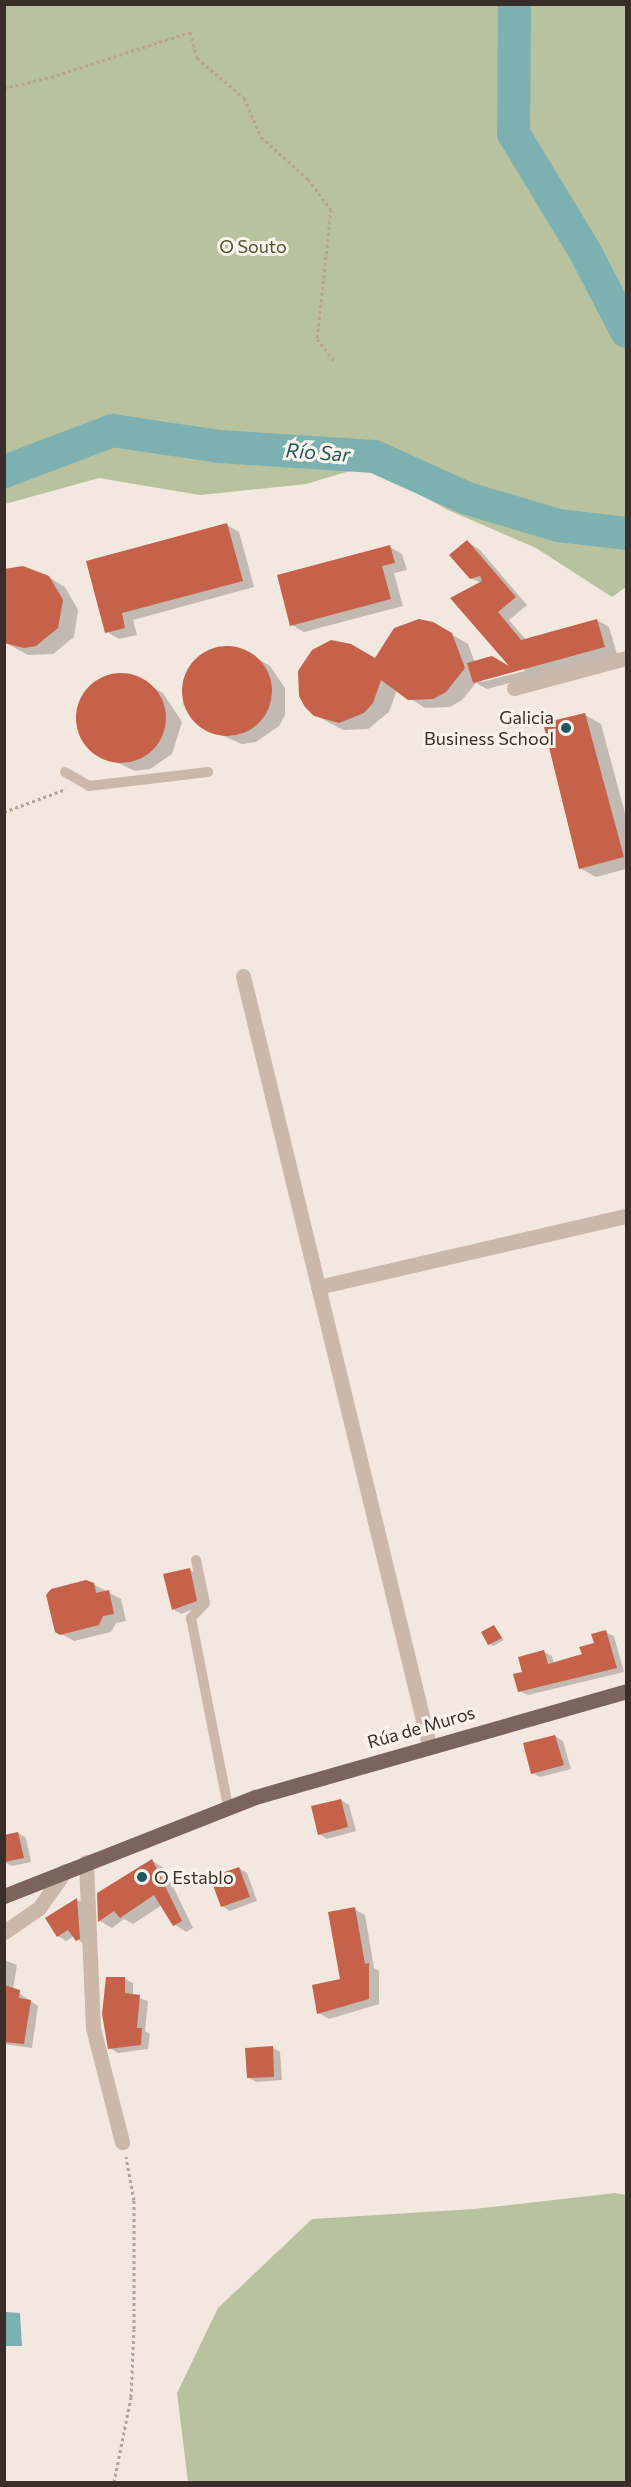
<!DOCTYPE html>
<html>
<head>
<meta charset="utf-8">
<style>
  body { margin:0 }
  #map { position:relative; width:631px; height:2487px; overflow:hidden; background:#f3e8df; font-family:Commissioner,sans-serif }
  div>[style] { position:absolute }
  .green>* { inset:0; background:#b8c29e }
  .water>* { inset:0; background:#7db0b0 }
  .shadow>* { inset:0; background:#0003 }
  .river>* { height:33px; margin:-16.5px; padding:0 16.5px; transform-origin:16.5px; border-radius:16.5px; background:#7db0b0 }
  .building>* { inset:0; background:#c66249 }
  .round { border-radius:50% }
  .path>* { height:3px; margin-top:-1.5px; transform-origin:0; background:repeating-linear-gradient(90deg,#b7a294 0 3px,transparent 0 6px) }
  .lane>* { height:10px; margin:-5px; padding:0 5px; transform-origin:5px; border-radius:5px; background:#cbb8aa }
  .street>* { height:15px; margin:-7.5px; padding:0 7.5px; transform-origin:7.5px; border-radius:7.5px; background:#cbb8aa }
  .primary>* { height:15px; margin:-7.5px; padding:0 7.5px; transform-origin:7.5px; border-radius:7.5px; background:#7b645b }
  .dots>* { width:16px; height:16px; translate:-50% -50%; box-sizing:border-box; border:3px solid #faf3eb; border-radius:50% }
  span { translate:-50% -50%; white-space:nowrap; text-align:center; line-height:1.15; -webkit-text-stroke:6px #faf3eb; paint-order:stroke }
  .park-label { font-size:18px; color:#4a572d }
  .poi-label { font-size:18px; color:#392e2a }
  .right { translate:-100% -50%; text-align:right }
  .left { translate:0 -50%; text-align:left }
  .street-label { font-size:18px; color:#392e2a }
  .water-label { font-size:20px; color:#1f595b; font-style:italic }
  .frame { position:absolute; inset:0; border:6px solid #392e2a; pointer-events:none }
</style>
</head>
<body>
<div id="map">
  <div class="green">
    <div style="clip-path:polygon(5px 4px,626px 5px,626px 587px,612px 597px,536px 548px,448px 510px,367px 466px,306px 484px,200px 495px,99px 478px,5px 504px)"></div>
    <div style="clip-path:polygon(615px 2193px,626px 2195px,626px 2482px,188px 2482px,177px 2393px,218px 2308px,312px 2219px,474px 2209px)"></div>
  </div>
  <div class="water">
    <div style="clip-path:polygon(5px 2312px,20px 2313px,22px 2346px,5px 2346px)"></div>
  </div>
  <div class="shadow">
    <div style="clip-path:polygon(227px 525px,239px 532px,254px 587px,133px 620px,137px 635px,119px 639px,107px 632px,88px 562px)"></div>
    <div style="clip-path:polygon(467px 542px,479px 549px,527px 605px,509px 620px,526px 640px,597px 620px,609px 627px,617px 654px,487px 689px,476px 683px,462px 700px,450px 707px,425px 708px,397px 690px,389px 712px,368px 729px,343px 730px,315px 715px,376px 660px,433px 623px,468px 644px,482px 682px,525px 671px,481px 583px,471px 578px)"></div>
    <div style="clip-path:polygon(390px 547px,402px 554px,407px 570px,394px 573px,403px 606px,304px 632px,292px 625px)"></div>
    <div style="clip-path:polygon(48px 577px,65px 587px,78px 610px,74px 637px,53px 654px,28px 655px,4px 642px)"></div>
    <div style="clip-path:polygon(213px 650px,241px 650px,253px 656px,270px 666px,285px 688px,285px 715px,279px 726px,256px 742px,242px 744px,214px 732px,197px 723px,183px 704px,184px 682px,190px 668px)"></div>
    <div style="clip-path:polygon(107px 677px,134px 677px,163px 693px,182px 722px,172px 754px,150px 769px,135px 771px,91px 750px,77px 724px,84px 695px)"></div>
    <div style="clip-path:polygon(585px 715px,601px 724px,626px 817px,626px 869px,596px 877px,580px 868px)"></div>
    <div style="clip-path:polygon(190px 1570px,198px 1574px,204px 1605px,181px 1614px,173px 1609px)"></div>
    <div style="clip-path:polygon(93px 1584px,121px 1599px,126px 1621px,116px 1623px,111px 1632px,74px 1641px,56px 1631px)"></div>
    <div style="clip-path:polygon(494px 1626px,504px 1640px,493px 1646px,489px 1644px)"></div>
    <div style="clip-path:polygon(605px 1632px,614px 1636px,624px 1672px,528px 1695px,519px 1691px,524px 1673px,544px 1652px,552px 1656px,554px 1664px,583px 1655px)"></div>
    <div style="clip-path:polygon(555px 1736px,563px 1741px,571px 1769px,540px 1777px,532px 1773px)"></div>
    <div style="clip-path:polygon(341px 1800px,349px 1805px,356px 1831px,327px 1839px,319px 1834px)"></div>
    <div style="clip-path:polygon(18px 1833px,26px 1838px,31px 1862px,12px 1866px,4px 1862px,4px 1836px)"></div>
    <div style="clip-path:polygon(152px 1861px,164px 1868px,193px 1928px,186px 1932px,174px 1924px,162px 1905px,133px 1924px,124px 1919px,112px 1928px,100px 1921px,99px 1893px)"></div>
    <div style="clip-path:polygon(239px 1868px,247px 1873px,257px 1901px,230px 1911px,222px 1906px)"></div>
    <div style="clip-path:polygon(77px 1900px,85px 1904px,85px 1945px,74px 1936px,66px 1941px,58px 1936px,47px 1918px)"></div>
    <div style="clip-path:polygon(354px 1909px,365px 1915px,374px 1968px,379px 1971px,379px 2004px,329px 2019px,319px 2013px,342px 1981px)"></div>
    <div style="clip-path:polygon(4px 1960px,17px 1965px,13px 1989px,38px 2006px,32px 2048px,4px 2044px)"></div>
    <div style="clip-path:polygon(125px 1979px,133px 1983px,133px 1996px,148px 2001px,145px 2031px,150px 2034px,148px 2049px,118px 2053px,110px 2048px)"></div>
    <div style="clip-path:polygon(272px 2047px,280px 2052px,282px 2080px,256px 2082px,248px 2077px)"></div>
  </div>
  <div class="river">
    <div style="left:514px;top:4px;width:129px;rotate:90.4deg"></div>
    <div style="left:513px;top:133px;width:139px;rotate:58.8deg"></div>
    <div style="left:585px;top:252px;width:89px;rotate:62.6deg"></div>
    <div style="left:4px;top:471px;width:116px;rotate:-20.8deg"></div>
    <div style="left:112px;top:430px;width:108px;rotate:8.5deg"></div>
    <div style="left:219px;top:446px;width:155px;rotate:3.7deg"></div>
    <div style="left:374px;top:456px;width:102px;rotate:24.3deg"></div>
    <div style="left:467px;top:498px;width:95px;rotate:16.5deg"></div>
    <div style="left:558px;top:525px;width:68px;rotate:6.7deg"></div>
  </div>
  <div class="building">
    <div style="clip-path:polygon(227px 523px,243px 581px,122px 613px,125px 628px,105px 633px,86px 561px)"></div>
    <div style="clip-path:polygon(467px 540px,516px 597px,498px 612px,521px 640px,597px 619px,605px 647px,473px 683px,467px 663px,492px 656px,509px 666px,450px 598px,482px 581px,480px 576px,470px 579px,449px 555px)"></div>
    <div style="clip-path:polygon(390px 545px,395px 563px,382px 566px,391px 599px,290px 626px,277px 575px)"></div>
    <div style="clip-path:polygon(23px 566px,49px 576px,63px 600px,58px 628px,36px 646px,24px 648px,4px 643px,4px 569px)"></div>
    <div style="clip-path:polygon(419px 619px,433px 622px,452px 633px,465px 668px,446px 692px,433px 699px,408px 700px,381px 680px,373px 703px,364px 713px,339px 723px,314px 716px,305px 707px,299px 696px,298px 671px,312px 650px,331px 640px,351px 644px,375px 658px,394px 628px)"></div>
    <div class="round" style="left:182px;top:646px;width:90px;height:90px"></div>
    <div class="round" style="left:76px;top:673px;width:90px;height:90px"></div>
    <div style="clip-path:polygon(585px 713px,624px 857px,579px 869px,543px 723px)"></div>
    <div style="clip-path:polygon(190px 1568px,197px 1601px,172px 1610px,163px 1574px)"></div>
    <div style="clip-path:polygon(86px 1580px,94px 1583px,96px 1593px,109px 1590px,114px 1614px,103px 1616px,99px 1625px,60px 1635px,55px 1632px,46px 1595px,51px 1589px)"></div>
    <div style="clip-path:polygon(494px 1625px,502px 1638px,488px 1645px,481px 1632px)"></div>
    <div style="clip-path:polygon(606px 1630px,617px 1668px,518px 1692px,513px 1674px,522px 1672px,518px 1657px,544px 1650px,548px 1664px,582px 1654px,579px 1647px,594px 1643px,591px 1634px)"></div>
    <div style="clip-path:polygon(555px 1735px,564px 1765px,531px 1774px,523px 1743px)"></div>
    <div style="clip-path:polygon(341px 1799px,348px 1827px,318px 1835px,311px 1806px)"></div>
    <div style="clip-path:polygon(18px 1832px,24px 1858px,4px 1862px,4px 1835px)"></div>
    <div style="clip-path:polygon(152px 1859px,182px 1921px,173px 1926px,154px 1895px,120px 1918px,114px 1911px,98px 1922px,97px 1893px)"></div>
    <div style="clip-path:polygon(239px 1867px,250px 1897px,221px 1907px,210px 1877px)"></div>
    <div style="clip-path:polygon(77px 1898px,80px 1939px,76px 1941px,68px 1930px,57px 1937px,45px 1918px)"></div>
    <div style="clip-path:polygon(355px 1907px,365px 1964px,369px 1963px,369px 1999px,317px 2014px,312px 1985px,340px 1979px,328px 1912px)"></div>
    <div style="clip-path:polygon(106px 1977px,125px 1977px,125px 1993px,140px 1995px,137px 2028px,142px 2028px,141px 2045px,108px 2049px,102px 2014px)"></div>
    <div style="clip-path:polygon(4px 1985px,20px 1990px,19px 1998px,31px 2000px,24px 2044px,4px 2042px)"></div>
    <div style="clip-path:polygon(273px 2046px,274px 2077px,247px 2078px,245px 2048px)"></div>
  </div>
  <div class="path">
    <div style="left:4px;top:88px;width:48px;rotate:-13.2deg"></div>
    <div style="left:51px;top:77px;width:146px;rotate:-17.9deg"></div>
    <div style="left:190px;top:32px;width:27px;rotate:75deg"></div>
    <div style="left:197px;top:58px;width:62px;rotate:40.4deg"></div>
    <div style="left:244px;top:98px;width:43px;rotate:66.4deg"></div>
    <div style="left:261px;top:137px;width:63px;rotate:41.8deg"></div>
    <div style="left:308px;top:179px;width:38px;rotate:53deg"></div>
    <div style="left:331px;top:209px;width:131px;rotate:96.1deg"></div>
    <div style="left:317px;top:339px;width:29px;rotate:52deg"></div>
    <div style="left:4px;top:812px;width:66px;rotate:-20.4deg"></div>
    <div style="left:114px;top:2482px;width:87px;rotate:-78.7deg"></div>
    <div style="left:131px;top:2397px;width:68px;rotate:-87.5deg"></div>
    <div style="left:134px;top:2329px;width:129px;rotate:-90deg"></div>
    <div style="left:134px;top:2200px;width:44px;rotate:-100.5deg"></div>
  </div>
  <div class="lane">
    <div style="left:65px;top:772px;width:28px;rotate:30deg"></div>
    <div style="left:89px;top:786px;width:120px;rotate:-6.7deg"></div>
    <div style="left:196px;top:1560px;width:44px;rotate:78.2deg"></div>
    <div style="left:205px;top:1603px;width:21px;rotate:133deg"></div>
    <div style="left:191px;top:1618px;width:192px;rotate:78.9deg"></div>
  </div>
  <div class="street">
    <div style="left:514px;top:688px;width:116px;rotate:-15deg"></div>
    <div style="left:243px;top:976px;width:791px;rotate:76.4deg"></div>
    <div style="left:318px;top:1287px;width:316px;rotate:-13deg"></div>
    <div style="left:86px;top:1862px;width:166px;rotate:87.6deg"></div>
    <div style="left:93px;top:2028px;width:118px;rotate:75.7deg"></div>
    <div style="left:4px;top:1932px;width:42px;rotate:-34.4deg"></div>
    <div style="left:39px;top:1908px;width:45px;rotate:-54.9deg"></div>
  </div>
  <div class="primary">
    <div style="left:4px;top:1896px;width:270px;rotate:-21.5deg"></div>
    <div style="left:255px;top:1797px;width:386px;rotate:-15.9deg"></div>
  </div>
  <div class="dots">
    <div style="left:566px;top:728px;background:#1f595b"></div>
    <div style="left:142px;top:1877px;background:#1f595b"></div>
  </div>
  <div class="park-label">
    <span style="left:253px;top:246px">O Souto</span>
  </div>
  <div class="poi-label">
    <span class="right" style="left:554px;top:728px">Galicia<br>Business School</span>
    <span class="left" style="left:154px;top:1877px">O Establo</span>
  </div>
  <div class="street-label">
    <span style="left:421px;top:1727px;rotate:-16deg">Rúa de Muros</span>
  </div>
  <div class="water-label">
    <span style="left:318px;top:452px;rotate:4deg">Río Sar</span>
  </div>
  <div class="frame"></div>
</div>
</body>
</html>
